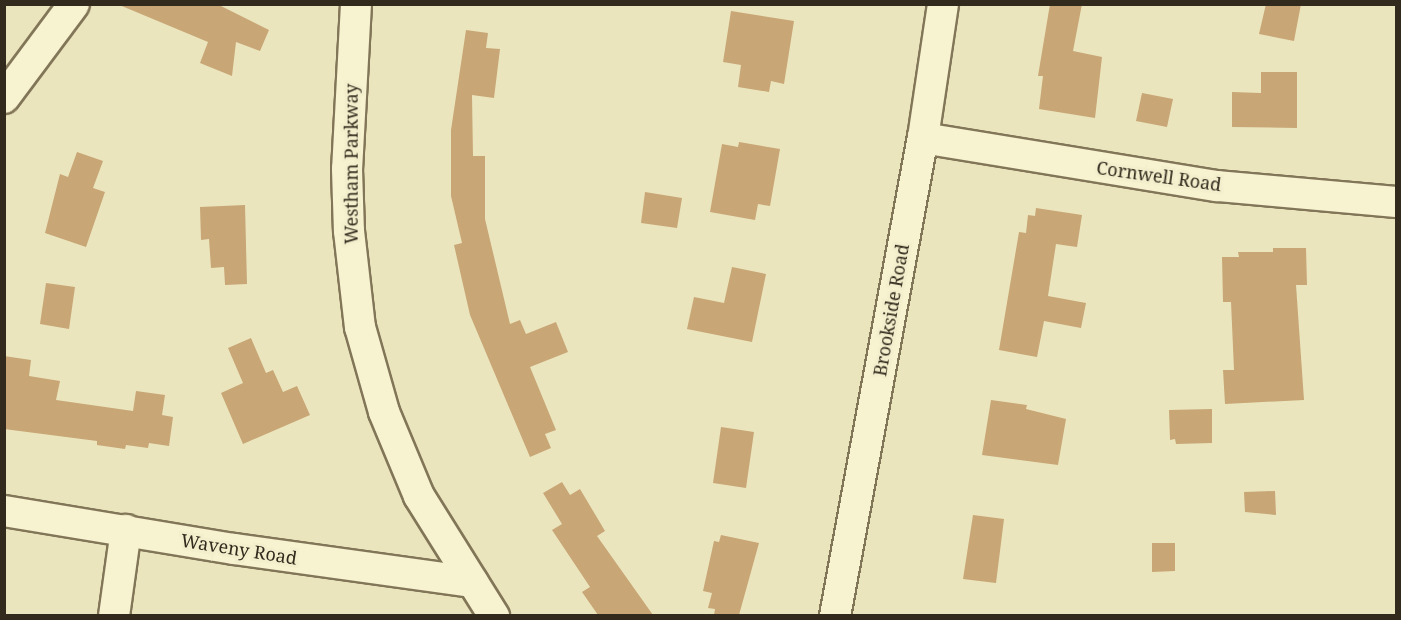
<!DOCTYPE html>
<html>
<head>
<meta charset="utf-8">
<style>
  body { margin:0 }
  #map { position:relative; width:1401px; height:620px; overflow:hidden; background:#ebe5be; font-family:"Noto Serif",serif }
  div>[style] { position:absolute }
  .building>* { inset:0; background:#c8a675 }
  .roads { filter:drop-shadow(2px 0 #827658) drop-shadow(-2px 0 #827658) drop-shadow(0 2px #827658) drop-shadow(0 -2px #827658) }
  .minor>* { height:30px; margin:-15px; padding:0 15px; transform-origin:15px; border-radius:15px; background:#f7f2d0 }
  span { translate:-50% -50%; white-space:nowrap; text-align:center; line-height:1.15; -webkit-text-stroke:6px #f3efcd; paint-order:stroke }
  .street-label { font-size:18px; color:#322a1c }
  .frame { position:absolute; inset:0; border:6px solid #322a1c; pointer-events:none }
</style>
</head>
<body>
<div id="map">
  <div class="building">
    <div style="clip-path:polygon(117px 4px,217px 4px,269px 30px,260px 51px,236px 42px,232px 76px,200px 63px,208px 42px)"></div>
    <div style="clip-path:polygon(1050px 4px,1082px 4px,1073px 51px,1102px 57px,1095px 118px,1039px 109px,1043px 76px,1038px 76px)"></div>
    <div style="clip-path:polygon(1266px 4px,1301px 4px,1294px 41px,1259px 34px)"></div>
    <div style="clip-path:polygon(731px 11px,794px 21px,784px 84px,771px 81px,769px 92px,738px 87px,741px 65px,723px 62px)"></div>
    <div style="clip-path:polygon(466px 30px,488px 33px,486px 48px,500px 49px,494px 98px,472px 95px,473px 156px,485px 156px,485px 219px,510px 324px,520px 320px,526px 334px,556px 322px,568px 352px,530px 367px,556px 430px,545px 434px,551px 448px,530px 457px,470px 315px,454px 245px,462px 243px,451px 196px,451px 130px)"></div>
    <div style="clip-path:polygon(1261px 72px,1297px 72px,1297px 128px,1232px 127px,1232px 92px,1261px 93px)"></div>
    <div style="clip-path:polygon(1142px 93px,1173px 99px,1167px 127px,1136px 121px)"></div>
    <div style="clip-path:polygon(739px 142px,780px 149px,770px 206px,758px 204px,755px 220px,710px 212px,722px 144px,738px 147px)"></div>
    <div style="clip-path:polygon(77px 152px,103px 161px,93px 188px,105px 192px,86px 247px,45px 233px,60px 174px,68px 177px)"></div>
    <div style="clip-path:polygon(645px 192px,682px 198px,677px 228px,641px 223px)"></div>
    <div style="clip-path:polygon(245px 205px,247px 284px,225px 285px,224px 267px,211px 268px,209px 239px,201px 240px,200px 207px)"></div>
    <div style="clip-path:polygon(1036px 208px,1082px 215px,1077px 247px,1056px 244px,1048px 296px,1086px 303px,1081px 328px,1044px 321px,1037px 357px,999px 350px,1019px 232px,1026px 233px,1028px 215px,1035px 216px)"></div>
    <div style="clip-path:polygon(1273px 248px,1306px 248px,1307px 285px,1296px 285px,1304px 400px,1225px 404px,1223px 370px,1234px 370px,1231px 302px,1223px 302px,1222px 257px,1239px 257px,1238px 252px,1273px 252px)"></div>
    <div style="clip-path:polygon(732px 267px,766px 274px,752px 342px,687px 329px,694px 297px,724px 303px)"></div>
    <div style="clip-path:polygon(46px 283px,75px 287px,69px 329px,40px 324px)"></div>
    <div style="clip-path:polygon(251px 338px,266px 373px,273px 370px,283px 392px,297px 386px,310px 415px,243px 444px,221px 393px,243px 383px,228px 348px)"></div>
    <div style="clip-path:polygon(4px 356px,31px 360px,29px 376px,60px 381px,56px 400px,133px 411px,136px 391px,165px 395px,162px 415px,173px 417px,169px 446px,149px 443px,148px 448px,126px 445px,125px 449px,97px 445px,97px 441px,4px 429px)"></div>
    <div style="clip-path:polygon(991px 400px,1027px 405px,1026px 409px,1066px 419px,1058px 465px,982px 455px)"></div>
    <div style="clip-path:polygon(1212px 409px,1212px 443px,1176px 444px,1175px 439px,1170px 440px,1169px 410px)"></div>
    <div style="clip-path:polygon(721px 427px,754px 432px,746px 488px,713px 483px)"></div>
    <div style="clip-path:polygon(562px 482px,570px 495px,580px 489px,605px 531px,597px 536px,653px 615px,598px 615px,582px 592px,590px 587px,552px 530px,562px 524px,543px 493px)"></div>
    <div style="clip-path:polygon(1275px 491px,1276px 515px,1245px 512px,1244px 492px)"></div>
    <div style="clip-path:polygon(973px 515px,1004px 519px,996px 583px,963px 579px)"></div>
    <div style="clip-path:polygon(721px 535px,759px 543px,739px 615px,714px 615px,715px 609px,708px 608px,712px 593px,703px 591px,714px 541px,719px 542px)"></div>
    <div style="clip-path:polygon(1152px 543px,1175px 543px,1175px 571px,1152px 572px)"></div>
  </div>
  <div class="roads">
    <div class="minor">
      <div style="left:356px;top:4px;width:165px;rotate:93.1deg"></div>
      <div style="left:347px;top:169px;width:62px;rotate:88.2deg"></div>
      <div style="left:349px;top:231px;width:97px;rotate:83.5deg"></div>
      <div style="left:360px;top:327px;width:88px;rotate:74.2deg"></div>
      <div style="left:384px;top:412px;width:91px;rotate:67.4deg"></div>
      <div style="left:419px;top:496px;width:142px;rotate:58deg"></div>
      <div style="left:4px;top:98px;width:117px;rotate:-53.3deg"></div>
      <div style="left:923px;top:138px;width:298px;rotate:9.3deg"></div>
      <div style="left:1217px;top:186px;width:180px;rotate:5.1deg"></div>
      <div style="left:4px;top:511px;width:233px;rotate:9.4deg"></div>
      <div style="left:234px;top:549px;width:241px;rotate:7.9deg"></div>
      <div style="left:114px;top:616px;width:87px;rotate:-82.1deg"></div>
      <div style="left:835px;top:616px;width:486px;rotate:-79.6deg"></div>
      <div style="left:923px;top:138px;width:135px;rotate:-81.5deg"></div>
    </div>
  </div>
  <div class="street-label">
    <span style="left:351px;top:164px;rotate:-90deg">Westham Parkway</span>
    <span style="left:1159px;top:176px;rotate:8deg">Cornwell Road</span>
    <span style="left:891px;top:310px;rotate:-80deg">Brookside Road</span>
    <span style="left:239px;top:549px;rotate:9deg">Waveny Road</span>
  </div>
  <div class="frame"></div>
</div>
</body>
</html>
